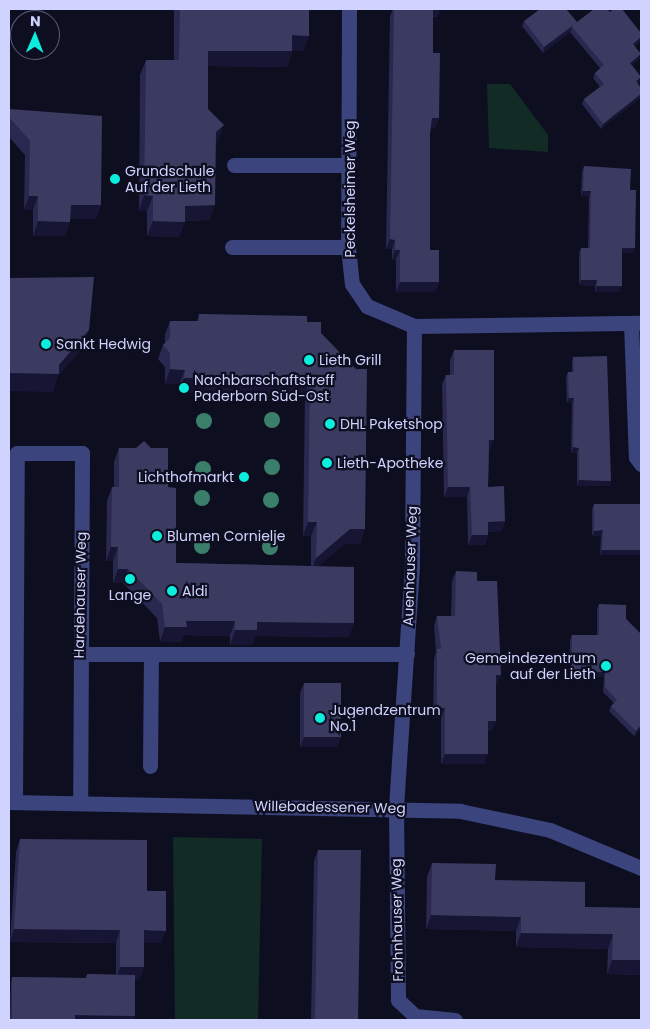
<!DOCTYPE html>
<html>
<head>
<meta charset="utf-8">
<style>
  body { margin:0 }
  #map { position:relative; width:650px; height:1029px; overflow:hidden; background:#0e0e21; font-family:Poppins,sans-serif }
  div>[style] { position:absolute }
  .green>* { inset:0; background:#122b25 }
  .minor>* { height:15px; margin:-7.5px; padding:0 7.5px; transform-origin:7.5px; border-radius:7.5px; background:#3c447e }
  .trees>* { width:16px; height:16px; margin:-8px; border-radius:50%; background:#3b7e6a }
  .wall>* { inset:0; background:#29284e }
  .shaded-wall>* { inset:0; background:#161634 }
  .building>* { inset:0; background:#3b3a61 }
  .dots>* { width:14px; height:14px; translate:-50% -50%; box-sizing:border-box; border:2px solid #0e0e21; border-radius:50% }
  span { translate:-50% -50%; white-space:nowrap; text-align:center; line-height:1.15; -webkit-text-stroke:4.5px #0e0e21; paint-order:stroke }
  .poi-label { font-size:14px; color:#d0d3fd }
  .left { translate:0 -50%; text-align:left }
  .right { translate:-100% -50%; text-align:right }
  .street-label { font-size:14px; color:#d0d3fd }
  .frame { position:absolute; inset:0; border:10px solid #d0d3fd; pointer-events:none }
  .north { position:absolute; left:10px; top:10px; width:50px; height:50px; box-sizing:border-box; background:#0e0e21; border:1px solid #5c5d79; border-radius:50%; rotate:1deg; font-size:14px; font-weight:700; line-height:20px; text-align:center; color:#d0d3fd }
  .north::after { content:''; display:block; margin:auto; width:18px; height:22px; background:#0beede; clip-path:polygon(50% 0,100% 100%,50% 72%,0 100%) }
</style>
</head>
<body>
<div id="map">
  <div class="green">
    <div style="clip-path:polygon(487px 84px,510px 84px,548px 135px,548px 152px,489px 148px)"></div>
    <div style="clip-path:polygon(173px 837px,262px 839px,258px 1020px,175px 1020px)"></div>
  </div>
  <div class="minor">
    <div style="left:349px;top:9px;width:238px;rotate:90.2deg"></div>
    <div style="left:348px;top:247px;width:37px;rotate:84deg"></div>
    <div style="left:352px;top:284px;width:27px;rotate:56deg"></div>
    <div style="left:367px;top:306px;width:51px;rotate:23.1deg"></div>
    <div style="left:414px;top:326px;width:227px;rotate:-0.8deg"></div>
    <div style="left:234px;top:165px;width:114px"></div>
    <div style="left:232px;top:247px;width:116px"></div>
    <div style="left:631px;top:323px;width:134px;rotate:87.9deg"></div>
    <div style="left:636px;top:457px;width:9px;rotate:54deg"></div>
    <div style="left:414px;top:326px;width:240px;rotate:90.5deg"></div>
    <div style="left:412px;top:566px;width:242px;rotate:93.8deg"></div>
    <div style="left:396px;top:807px;width:193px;rotate:89.4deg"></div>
    <div style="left:398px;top:1000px;width:23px;rotate:43deg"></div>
    <div style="left:415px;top:1016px;width:40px;rotate:5.7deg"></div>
    <div style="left:79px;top:654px;width:328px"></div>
    <div style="left:150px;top:766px;width:110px;rotate:-89.5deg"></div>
    <div style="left:9px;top:802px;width:451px;rotate:1.1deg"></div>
    <div style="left:460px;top:811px;width:92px;rotate:11.9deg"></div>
    <div style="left:550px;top:830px;width:99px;rotate:22.7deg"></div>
    <div style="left:15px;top:802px;width:349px;rotate:-89.7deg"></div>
    <div style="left:17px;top:453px;width:65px"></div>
    <div style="left:82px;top:453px;width:350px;rotate:90.3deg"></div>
  </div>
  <div class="trees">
    <div style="left:272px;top:420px"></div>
    <div style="left:204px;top:421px"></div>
    <div style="left:272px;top:467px"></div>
    <div style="left:203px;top:469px"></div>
    <div style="left:202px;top:498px"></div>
    <div style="left:271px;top:500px"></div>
    <div style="left:202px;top:546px"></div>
    <div style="left:270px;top:547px"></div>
  </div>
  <div class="wall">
    <div style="clip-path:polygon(174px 9px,309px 9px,303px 51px,292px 51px,287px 67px,208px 66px,208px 109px,218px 140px,216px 142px,210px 220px,185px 221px,179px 237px,147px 236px,147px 211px,139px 211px,140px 75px,146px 60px,174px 60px)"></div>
    <div style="clip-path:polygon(393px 9px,440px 9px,437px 17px,433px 17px,433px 53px,439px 118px,435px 128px,431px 128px,430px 133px,430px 250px,439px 282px,435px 292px,396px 292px,396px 260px,392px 260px,392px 249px,386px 249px,390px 16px)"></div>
    <div style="clip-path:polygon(610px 12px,641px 33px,641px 41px,635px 46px,639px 59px,632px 65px,641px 77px,639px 82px,601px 129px,582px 104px,584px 99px,600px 87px,593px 78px,595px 73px,600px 68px,570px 32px,543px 53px,522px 26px,524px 21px,577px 22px)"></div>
    <div style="clip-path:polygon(9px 109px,96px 219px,70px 219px,65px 236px,33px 236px,33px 210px,24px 210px,25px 155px,9px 137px)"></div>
    <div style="clip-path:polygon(584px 166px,630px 190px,634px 253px,622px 253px,620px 292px,595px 292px,595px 286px,579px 285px,579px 253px,581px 248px,588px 248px,589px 196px,581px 196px,582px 171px)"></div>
    <div style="clip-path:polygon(199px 314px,307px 322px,321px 333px,365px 529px,360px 544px,345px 544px,318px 566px,349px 637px,255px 636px,252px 645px,230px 645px,230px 636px,184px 635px,181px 642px,160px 641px,157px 618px,123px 583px,113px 583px,113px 561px,106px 561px,107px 501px,112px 487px,114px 487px,114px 462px,119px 448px,168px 487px,176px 563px,311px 566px,311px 536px,303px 536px,305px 394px,179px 392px,179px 384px,165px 384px,165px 367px,158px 359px,163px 345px,165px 343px,165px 335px,170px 321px,197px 321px)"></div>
    <div style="clip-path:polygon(454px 350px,490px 450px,489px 450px,488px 487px,505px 521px,501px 531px,488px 532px,488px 535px,485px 545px,468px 545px,467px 497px,444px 497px,442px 384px,446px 375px,450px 375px,450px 360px)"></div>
    <div style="clip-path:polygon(573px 357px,610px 486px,577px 486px,577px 453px,571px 453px,572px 403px,567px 403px,566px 377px,568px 372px,572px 372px,572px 362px)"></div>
    <div style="clip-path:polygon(594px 504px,641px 504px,641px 555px,600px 555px,601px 535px,592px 536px,592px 509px)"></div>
    <div style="clip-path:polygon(456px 571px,477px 581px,497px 685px,496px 685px,492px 731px,488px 731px,484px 764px,441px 764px,441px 717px,433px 718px,434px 659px,436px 651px,434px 626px,437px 616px,451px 616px,452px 581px)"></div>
    <div style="clip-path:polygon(599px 604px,626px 619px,641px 634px,641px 731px,640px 730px,634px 736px,609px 711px,611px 706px,614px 703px,603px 692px,604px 677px,570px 676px,570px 640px,572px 635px,597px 635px,597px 609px)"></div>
    <div style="clip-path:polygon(304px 683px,341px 737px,337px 747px,300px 747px,300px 693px)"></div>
    <div style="clip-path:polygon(20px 839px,147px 891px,161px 943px,144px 943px,144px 967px,139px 980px,135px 980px,133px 1020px,10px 1020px,11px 982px,12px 977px,85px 978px,87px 974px,116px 975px,116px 943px,10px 942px,16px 852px)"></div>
    <div style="clip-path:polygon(318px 850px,358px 1020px,311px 1020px,314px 861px)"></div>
    <div style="clip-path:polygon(432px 863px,495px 880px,585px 907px,641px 908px,641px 975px,607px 974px,608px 949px,516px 947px,516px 931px,426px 929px,427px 877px)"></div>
  </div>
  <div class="shaded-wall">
    <div style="clip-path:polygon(433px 9px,440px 9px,437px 17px,430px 16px)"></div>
    <div style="clip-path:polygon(572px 27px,570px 32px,543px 53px,544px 47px)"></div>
    <div style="clip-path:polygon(292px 35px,309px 36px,303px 51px,287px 51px)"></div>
    <div style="clip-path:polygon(641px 37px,641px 41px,631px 49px,633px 44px)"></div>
    <div style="clip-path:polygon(208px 51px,292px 51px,287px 67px,203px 66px)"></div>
    <div style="clip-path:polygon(641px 54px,639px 59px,629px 68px,630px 63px)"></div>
    <div style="clip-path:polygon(641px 77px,639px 82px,634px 86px,636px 81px)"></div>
    <div style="clip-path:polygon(641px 94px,641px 98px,601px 129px,603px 124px)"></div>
    <div style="clip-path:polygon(432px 118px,439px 118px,435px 128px,429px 128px)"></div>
    <div style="clip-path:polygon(224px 125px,218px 140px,210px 147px,216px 132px)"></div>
    <div style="clip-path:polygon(583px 191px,591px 191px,589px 196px,581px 196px)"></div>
    <div style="clip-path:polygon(144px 195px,153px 196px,147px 211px,139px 211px)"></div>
    <div style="clip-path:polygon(29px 196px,38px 196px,33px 210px,24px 210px)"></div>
    <div style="clip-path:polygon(71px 205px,101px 205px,96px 219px,66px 219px)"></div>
    <div style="clip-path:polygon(215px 205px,210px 220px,180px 221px,185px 206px)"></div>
    <div style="clip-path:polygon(38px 221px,70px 222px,65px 236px,33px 236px)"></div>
    <div style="clip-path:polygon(153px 221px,185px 222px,179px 237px,147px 236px)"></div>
    <div style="clip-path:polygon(390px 239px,395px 240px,392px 249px,386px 249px)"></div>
    <div style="clip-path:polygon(622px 248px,635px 248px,634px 253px,620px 253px)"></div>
    <div style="clip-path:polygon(395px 250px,400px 250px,396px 260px,392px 260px)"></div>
    <div style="clip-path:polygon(581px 280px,597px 280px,595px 286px,579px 285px)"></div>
    <div style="clip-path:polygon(400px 282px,439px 282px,435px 292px,396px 292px)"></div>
    <div style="clip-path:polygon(597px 286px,622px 286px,620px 292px,595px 292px)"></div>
    <div style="clip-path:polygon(89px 330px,83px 348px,58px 376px,53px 392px,9px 391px,9px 373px,59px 365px)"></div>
    <div style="clip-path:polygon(170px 369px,185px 370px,179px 384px,165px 384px)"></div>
    <div style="clip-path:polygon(184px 378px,310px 379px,305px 394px,179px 392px)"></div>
    <div style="clip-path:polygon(569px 398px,574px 398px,572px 403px,567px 403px)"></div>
    <div style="clip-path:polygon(489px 440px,494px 440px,490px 450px,485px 450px)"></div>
    <div style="clip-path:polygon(573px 447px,579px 448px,577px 453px,571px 453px)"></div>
    <div style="clip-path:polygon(579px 480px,611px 481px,610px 486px,577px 486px)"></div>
    <div style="clip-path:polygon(448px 487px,470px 487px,467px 497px,444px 497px)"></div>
    <div style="clip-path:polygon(505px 521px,501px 531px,485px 532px,488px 522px)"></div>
    <div style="clip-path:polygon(308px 522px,317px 522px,311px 536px,303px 536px)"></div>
    <div style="clip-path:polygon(350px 529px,365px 529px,360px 544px,345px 544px,311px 572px,316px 558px)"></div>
    <div style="clip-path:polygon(603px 530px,601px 535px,592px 536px,594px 531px)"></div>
    <div style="clip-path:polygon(472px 535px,488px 535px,485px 545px,468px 545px)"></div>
    <div style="clip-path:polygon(111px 547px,118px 547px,113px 561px,106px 561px)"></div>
    <div style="clip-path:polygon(602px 550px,641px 550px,641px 555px,600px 555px)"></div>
    <div style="clip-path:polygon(118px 569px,128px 569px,123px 583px,113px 583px)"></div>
    <div style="clip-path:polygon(186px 621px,235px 621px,230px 636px,184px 635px,181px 642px,160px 641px,165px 627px)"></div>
    <div style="clip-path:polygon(257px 622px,354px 623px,349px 637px,255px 636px,252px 645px,230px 645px,235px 630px)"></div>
    <div style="clip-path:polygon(572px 671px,605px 672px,604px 677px,570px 676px)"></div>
    <div style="clip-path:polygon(496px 675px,501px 675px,497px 685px,493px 685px)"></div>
    <div style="clip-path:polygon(437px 708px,445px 708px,441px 717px,433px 718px)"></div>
    <div style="clip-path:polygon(488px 721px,496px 721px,492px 731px,485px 731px)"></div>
    <div style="clip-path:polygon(641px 725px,640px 730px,634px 736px,636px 731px)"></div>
    <div style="clip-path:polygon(304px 737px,341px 737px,337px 747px,300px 747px)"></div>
    <div style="clip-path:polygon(445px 754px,488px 754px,484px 764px,441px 764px)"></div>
    <div style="clip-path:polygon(431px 915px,521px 917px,516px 931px,426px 929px)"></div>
    <div style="clip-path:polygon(14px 929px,120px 930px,116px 943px,10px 942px)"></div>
    <div style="clip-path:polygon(144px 930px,166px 931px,161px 943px,139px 943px)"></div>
    <div style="clip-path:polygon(521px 933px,613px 934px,608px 949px,516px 947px)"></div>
    <div style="clip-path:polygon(612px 960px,641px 960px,641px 975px,607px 974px)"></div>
    <div style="clip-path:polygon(120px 967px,144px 967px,139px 980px,116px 979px)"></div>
    <div style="clip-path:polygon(75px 1015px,135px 1016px,133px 1020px,73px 1020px)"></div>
  </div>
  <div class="building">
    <div style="clip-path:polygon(180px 9px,309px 9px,309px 36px,292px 35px,292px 51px,208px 51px,208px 109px,224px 125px,216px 132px,215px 205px,185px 206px,185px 222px,153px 221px,153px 196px,144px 195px,146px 60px,179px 60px)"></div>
    <div style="clip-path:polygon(394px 9px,433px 9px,433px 53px,440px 53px,439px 118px,432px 118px,430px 133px,430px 250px,439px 250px,439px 282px,400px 282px,400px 250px,395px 250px,395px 240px,390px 239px)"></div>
    <div style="clip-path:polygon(540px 9px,566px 9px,577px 22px,594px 9px,607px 9px,610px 12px,613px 9px,622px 9px,641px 33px,641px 37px,633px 44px,641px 54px,630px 63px,641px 77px,636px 81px,641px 88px,641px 94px,603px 124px,584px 99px,604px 84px,595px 73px,604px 65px,572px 27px,574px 24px,544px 47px,524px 21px)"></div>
    <div style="clip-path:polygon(9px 109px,102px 116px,101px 205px,71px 205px,70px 222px,38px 221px,38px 196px,29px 196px,30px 141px,9px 117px)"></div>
    <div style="clip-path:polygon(584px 166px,631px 169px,630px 190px,636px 190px,635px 248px,622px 248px,622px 286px,597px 286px,597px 280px,581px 280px,581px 248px,590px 248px,591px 191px,583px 191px)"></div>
    <div style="clip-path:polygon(94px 277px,89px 330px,59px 365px,59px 374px,9px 373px,9px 278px)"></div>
    <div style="clip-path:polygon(199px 314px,307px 316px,307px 322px,321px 322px,321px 333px,356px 369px,367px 369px,365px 529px,350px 529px,316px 558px,317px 522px,308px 522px,310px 379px,184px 378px,185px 370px,170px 369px,170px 353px,163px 345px,170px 338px,170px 321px,199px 321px)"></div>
    <div style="clip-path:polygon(454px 350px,494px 350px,494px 440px,489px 440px,488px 487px,504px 486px,505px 521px,488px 522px,488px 535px,472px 535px,470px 487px,448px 487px,446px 375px,454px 375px)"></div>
    <div style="clip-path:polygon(607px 356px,611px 481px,579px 480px,579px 448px,573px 447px,574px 398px,569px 398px,568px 372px,574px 372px,573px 357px)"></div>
    <div style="clip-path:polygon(144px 441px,151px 448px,168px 448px,168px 487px,176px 488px,176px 563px,354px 567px,354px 623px,257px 622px,257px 630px,235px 630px,235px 621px,186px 621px,187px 627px,165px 627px,162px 604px,128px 569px,118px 569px,118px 547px,111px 547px,112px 487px,119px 487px,119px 448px,136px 448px)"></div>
    <div style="clip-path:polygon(594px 504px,641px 504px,641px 550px,602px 550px,603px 530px,594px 531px)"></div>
    <div style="clip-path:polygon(456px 571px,477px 572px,477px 581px,497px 581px,501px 675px,496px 675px,496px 721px,488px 721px,488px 754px,445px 754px,445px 708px,437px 708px,437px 649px,441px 649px,437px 616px,455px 616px)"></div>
    <div style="clip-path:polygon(599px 604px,626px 605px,626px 619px,641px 634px,641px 725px,636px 731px,611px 706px,617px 700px,605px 687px,605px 672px,572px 671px,572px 635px,599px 635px)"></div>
    <div style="clip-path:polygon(304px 683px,341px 683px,341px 737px,304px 737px)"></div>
    <div style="clip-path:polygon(20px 839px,147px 840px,147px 891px,166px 891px,166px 931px,144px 930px,144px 967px,120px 967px,120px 930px,14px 929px)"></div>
    <div style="clip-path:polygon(318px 850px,361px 850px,358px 1020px,315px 1020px)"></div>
    <div style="clip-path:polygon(432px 863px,496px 864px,495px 880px,585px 882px,585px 907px,641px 908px,641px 960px,612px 960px,613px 934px,521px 933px,521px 917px,431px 915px)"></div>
    <div style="clip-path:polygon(87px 974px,135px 975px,135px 1016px,75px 1015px,75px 1020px,12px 1020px,12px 977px,87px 978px)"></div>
  </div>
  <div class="dots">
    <div style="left:115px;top:179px;background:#0beede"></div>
    <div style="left:46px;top:344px;background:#0beede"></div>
    <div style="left:309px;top:360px;background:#0beede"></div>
    <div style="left:184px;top:388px;background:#0beede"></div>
    <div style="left:330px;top:424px;background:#0beede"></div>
    <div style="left:327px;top:463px;background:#0beede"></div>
    <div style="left:244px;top:477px;background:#0beede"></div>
    <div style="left:157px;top:536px;background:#0beede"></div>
    <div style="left:130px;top:579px;background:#0beede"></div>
    <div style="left:172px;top:591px;background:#0beede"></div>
    <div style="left:606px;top:666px;background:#0beede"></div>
    <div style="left:320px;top:718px;background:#0beede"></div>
  </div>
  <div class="poi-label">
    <span class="left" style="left:125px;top:179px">Grundschule<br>Auf der Lieth</span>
    <span class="left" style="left:56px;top:344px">Sankt Hedwig</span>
    <span class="left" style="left:319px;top:360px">Lieth Grill</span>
    <span class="left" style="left:194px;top:388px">Nachbarschaftstreff<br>Paderborn Süd-Ost</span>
    <span class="left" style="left:340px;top:424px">DHL Paketshop</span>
    <span class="left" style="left:337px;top:463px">Lieth-Apotheke</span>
    <span class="right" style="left:234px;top:477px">Lichthofmarkt</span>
    <span class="left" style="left:167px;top:536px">Blumen Cornielje</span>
    <span class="left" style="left:182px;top:591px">Aldi</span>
    <span style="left:130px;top:595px">Lange</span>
    <span class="right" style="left:596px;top:666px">Gemeindezentrum<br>auf der Lieth</span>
    <span class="left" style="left:330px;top:718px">Jugendzentrum<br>No.1</span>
  </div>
  <div class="street-label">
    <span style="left:350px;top:189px;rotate:-90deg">Peckelsheimer Weg</span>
    <span style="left:410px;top:566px;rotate:-88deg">Auenhauser Weg</span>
    <span style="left:80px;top:595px;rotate:-89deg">Hardehauser Weg</span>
    <span style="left:330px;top:807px;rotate:1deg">Willebadessener Weg</span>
    <span style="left:397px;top:920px;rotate:-91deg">Frohnhauser Weg</span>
  </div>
  <div class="frame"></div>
  <div class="north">N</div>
</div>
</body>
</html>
